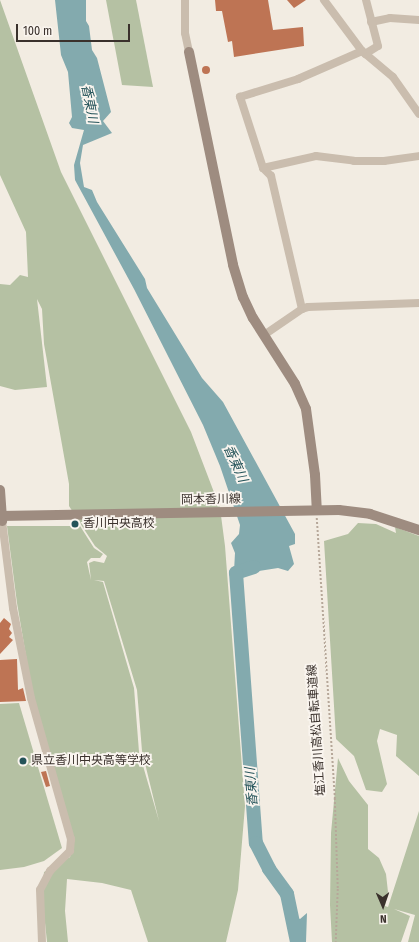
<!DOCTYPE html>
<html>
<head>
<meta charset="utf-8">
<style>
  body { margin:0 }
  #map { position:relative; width:419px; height:942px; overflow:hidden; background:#f2ece2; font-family:"Fira Sans Condensed","Noto Sans JP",sans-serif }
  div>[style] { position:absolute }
  .green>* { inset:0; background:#b5c1a3 }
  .water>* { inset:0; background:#83aaae }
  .river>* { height:14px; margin:-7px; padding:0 7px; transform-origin:7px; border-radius:7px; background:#83aaae }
  .building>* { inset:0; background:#be7454 }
  .round { border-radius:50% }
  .path>* { height:1.5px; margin-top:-0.75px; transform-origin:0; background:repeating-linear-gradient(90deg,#b6a799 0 2px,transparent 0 4px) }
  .street>* { height:8px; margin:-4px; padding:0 4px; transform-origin:4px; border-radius:4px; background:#cabdae }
  .secondary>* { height:10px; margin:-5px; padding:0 5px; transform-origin:5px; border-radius:5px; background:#9e8c80 }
  .dots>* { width:11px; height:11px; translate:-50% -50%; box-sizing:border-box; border:2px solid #faf5ef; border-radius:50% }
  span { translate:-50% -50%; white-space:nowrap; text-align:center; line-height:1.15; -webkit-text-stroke:3.5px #faf5ef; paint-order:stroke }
  .street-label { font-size:12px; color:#3a312c }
  .poi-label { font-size:12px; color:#3a312c }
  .left { translate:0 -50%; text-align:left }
  .water-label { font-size:13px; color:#245359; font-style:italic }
  .north { position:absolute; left:363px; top:886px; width:40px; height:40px; -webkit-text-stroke:3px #faf5ef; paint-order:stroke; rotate:178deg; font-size:11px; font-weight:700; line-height:16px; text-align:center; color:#3a312c }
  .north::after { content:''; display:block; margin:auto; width:14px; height:18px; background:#3a312c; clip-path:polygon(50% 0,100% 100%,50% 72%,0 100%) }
  .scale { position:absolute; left:16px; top:24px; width:114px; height:18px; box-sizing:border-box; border:2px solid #3a312c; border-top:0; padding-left:5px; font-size:12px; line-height:14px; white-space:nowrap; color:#3a312c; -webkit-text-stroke:3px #faf5ef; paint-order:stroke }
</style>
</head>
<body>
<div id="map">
  <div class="green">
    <div style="clip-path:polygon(evenodd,0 0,61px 172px,191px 432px,220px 508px,225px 546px,245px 806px,238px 890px,226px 942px,148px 942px,131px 890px,102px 883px,67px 879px,65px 911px,68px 942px,47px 942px,42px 894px,44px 872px,70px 857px,74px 845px,33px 697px,17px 603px,7px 526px,80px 526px,94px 548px,103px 554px,100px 558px,91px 558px,87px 562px,91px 580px,89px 563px,94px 561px,104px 563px,107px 556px,95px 546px,69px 506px,69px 484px,44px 344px,42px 309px,37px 299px,47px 387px,15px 390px,0 386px,0 284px,10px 285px,20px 275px,28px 277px,26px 232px,0 175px,0 0,94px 580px,104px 581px,137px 690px,142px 751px,159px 821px,139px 752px,134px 688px,103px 582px,94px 580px)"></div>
    <div style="clip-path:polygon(106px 0,136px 0,153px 87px,122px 85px)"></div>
    <div style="clip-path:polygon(358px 523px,376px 524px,396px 533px,395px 527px,419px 536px,419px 776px,396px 756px,397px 735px,380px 729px,377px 741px,387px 784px,382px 792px,366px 790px,354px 756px,336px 739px,324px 541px,348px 534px)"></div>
    <div style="clip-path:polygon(19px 703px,62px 848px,44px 861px,24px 867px,0 870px,0 704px)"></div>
    <div style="clip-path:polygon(338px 758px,349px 781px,368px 805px,368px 849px,379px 858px,386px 874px,388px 892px,385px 906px,388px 907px,419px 811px,419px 942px,408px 942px,415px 915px,394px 909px,410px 916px,401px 942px,332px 942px,330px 905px,331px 833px)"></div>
  </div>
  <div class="water">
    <div style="clip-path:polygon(55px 0,86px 0,86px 21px,89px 26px,92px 50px,97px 58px,111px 112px,103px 121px,112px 133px,83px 145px,80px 163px,84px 187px,92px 190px,97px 202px,145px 279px,147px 288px,202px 378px,223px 402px,295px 534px,295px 544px,289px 546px,294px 564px,288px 571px,278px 568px,245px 573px,236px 573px,234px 571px,235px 553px,231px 543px,239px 534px,240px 525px,220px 466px,203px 425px,134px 289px,75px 180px,74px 165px,84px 130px,72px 128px,69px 123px,72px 117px,68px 72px,61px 55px)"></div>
    <div style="clip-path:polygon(307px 913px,306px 942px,291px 942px,292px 916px,300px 919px)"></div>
  </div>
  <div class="river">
    <div style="left:254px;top:567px;width:19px;rotate:162deg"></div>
    <div style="left:236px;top:573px;width:271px;rotate:85.8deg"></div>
    <div style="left:256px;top:843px;width:29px;rotate:63deg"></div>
    <div style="left:269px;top:869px;width:31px;rotate:54deg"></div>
    <div style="left:287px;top:894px;width:49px;rotate:78.2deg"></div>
  </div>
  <div class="building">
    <div style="clip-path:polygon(215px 0,268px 0,273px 30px,303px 27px,304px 46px,234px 57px,232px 41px,228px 42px,222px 11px,216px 11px)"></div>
    <div style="clip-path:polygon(287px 0,306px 0,294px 8px)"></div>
    <div class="round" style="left:202px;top:66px;width:8px;height:8px"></div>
    <div style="clip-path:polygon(4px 618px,11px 624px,9px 629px,12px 633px,9px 637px,13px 640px,0 654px,0 623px)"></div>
    <div style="clip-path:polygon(17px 659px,18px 690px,23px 688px,26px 701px,0 702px,0 660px)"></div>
    <div style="clip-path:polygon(46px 771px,50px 786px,46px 787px,41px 772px)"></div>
  </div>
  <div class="path">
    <div style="left:317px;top:518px;width:281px;rotate:86.3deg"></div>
    <div style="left:335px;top:798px;width:91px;rotate:88.1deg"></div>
    <div style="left:338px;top:889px;width:53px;rotate:92.2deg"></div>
  </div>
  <div class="street">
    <div style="left:185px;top:0;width:33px;rotate:90deg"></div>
    <div style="left:185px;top:33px;width:19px;rotate:78deg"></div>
    <div style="left:324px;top:0;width:64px;rotate:53.3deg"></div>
    <div style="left:362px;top:51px;width:40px;rotate:40deg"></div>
    <div style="left:393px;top:77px;width:45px;rotate:54.9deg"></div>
    <div style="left:371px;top:22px;width:19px;rotate:-12deg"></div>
    <div style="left:390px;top:18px;width:29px;rotate:4deg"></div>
    <div style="left:365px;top:54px;width:15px;rotate:-32deg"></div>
    <div style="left:378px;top:46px;width:48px;rotate:-104.6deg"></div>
    <div style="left:263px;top:168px;width:54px;rotate:-12.8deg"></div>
    <div style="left:316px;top:156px;width:38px;rotate:7deg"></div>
    <div style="left:354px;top:161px;width:30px"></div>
    <div style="left:384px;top:161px;width:35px;rotate:-8deg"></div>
    <div style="left:302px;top:309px;width:137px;rotate:-103.1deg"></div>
    <div style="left:271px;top:176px;width:11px;rotate:-135deg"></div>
    <div style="left:263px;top:168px;width:75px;rotate:-107.9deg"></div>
    <div style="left:240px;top:97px;width:61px;rotate:-17.2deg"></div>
    <div style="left:298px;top:79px;width:70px;rotate:-23.6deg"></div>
    <div style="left:264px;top:335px;width:46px;rotate:-34.4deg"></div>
    <div style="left:302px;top:309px;width:6px;rotate:-18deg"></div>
    <div style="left:308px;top:307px;width:111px;rotate:-2.1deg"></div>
    <div style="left:2px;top:521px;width:88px;rotate:82.8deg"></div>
    <div style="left:13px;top:608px;width:92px;rotate:78.7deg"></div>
    <div style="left:31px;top:698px;width:147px;rotate:74.2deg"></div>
    <div style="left:71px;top:839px;width:12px;rotate:95deg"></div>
    <div style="left:70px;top:851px;width:28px;rotate:135deg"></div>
    <div style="left:50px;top:871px;width:21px;rotate:118deg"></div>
    <div style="left:40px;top:890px;width:52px;rotate:87.8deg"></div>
  </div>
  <div class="secondary">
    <div style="left:189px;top:52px;width:217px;rotate:78.3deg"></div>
    <div style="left:233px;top:265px;width:34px;rotate:73deg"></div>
    <div style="left:243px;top:297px;width:23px;rotate:65deg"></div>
    <div style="left:253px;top:318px;width:78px;rotate:57.5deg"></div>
    <div style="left:295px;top:384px;width:27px;rotate:66deg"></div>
    <div style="left:306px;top:409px;width:67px;rotate:82.2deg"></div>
    <div style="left:315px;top:475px;width:35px;rotate:87deg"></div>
    <div style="left:0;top:490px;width:31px;rotate:86deg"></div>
    <div style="left:0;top:516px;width:339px;rotate:-1deg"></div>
    <div style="left:339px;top:510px;width:31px;rotate:7deg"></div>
    <div style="left:370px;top:514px;width:52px;rotate:18.1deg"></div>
  </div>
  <div class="dots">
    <div style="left:75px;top:524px;background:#245359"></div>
    <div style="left:23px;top:761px;background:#245359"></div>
  </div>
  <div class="street-label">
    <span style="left:211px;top:500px;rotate:-1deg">岡本香川線</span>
    <span style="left:317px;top:730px;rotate:-94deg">塩江香川高松自転車道線</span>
  </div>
  <div class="poi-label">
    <span class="left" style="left:83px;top:524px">香川中央高校</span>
    <span class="left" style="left:31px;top:761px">県立香川中央高等学校</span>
  </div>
  <div class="water-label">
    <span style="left:89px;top:104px;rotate:79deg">香東川</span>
    <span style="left:235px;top:464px;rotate:66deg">香東川</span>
    <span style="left:252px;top:787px;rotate:-94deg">香東川</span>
  </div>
  <div class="north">N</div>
  <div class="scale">100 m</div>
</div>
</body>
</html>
